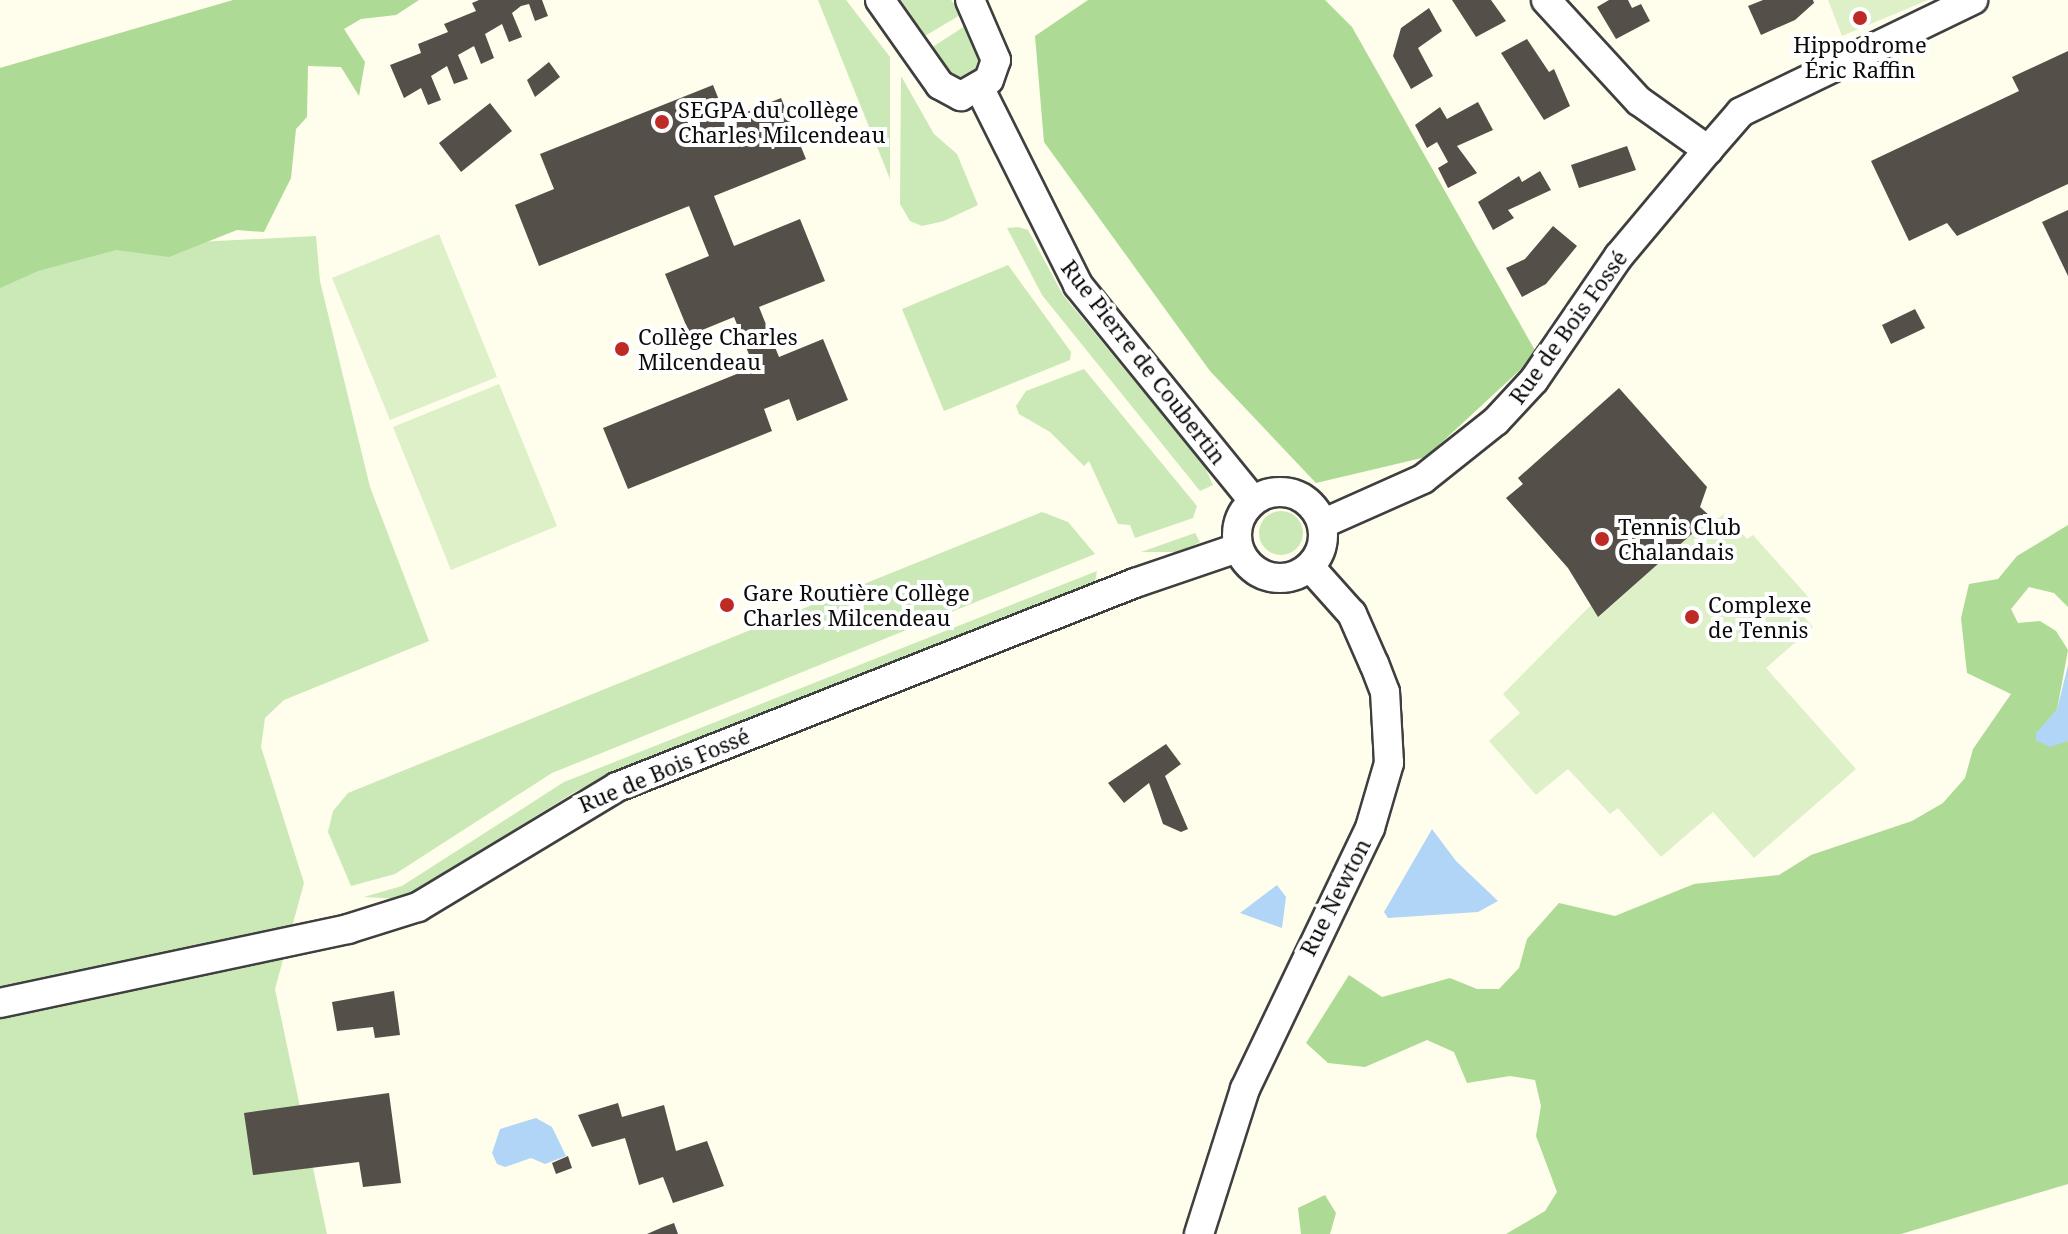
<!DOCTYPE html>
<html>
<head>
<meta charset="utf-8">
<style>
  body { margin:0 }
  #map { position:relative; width:2068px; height:1234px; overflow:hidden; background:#fffdec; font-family:"Noto Serif",serif }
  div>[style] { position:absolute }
  .green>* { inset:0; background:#cbe9b6 }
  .round { border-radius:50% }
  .forest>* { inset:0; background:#adda95 }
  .pitch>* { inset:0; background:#def0c8 }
  .water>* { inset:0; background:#b0d5f7 }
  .building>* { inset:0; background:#554f49 }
  .roads { filter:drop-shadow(2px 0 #3f3f3f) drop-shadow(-2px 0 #3f3f3f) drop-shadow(0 2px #3f3f3f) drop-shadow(0 -2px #3f3f3f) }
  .street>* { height:28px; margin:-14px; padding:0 14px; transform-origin:14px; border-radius:14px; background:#fff }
  .street>.ring { margin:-14px; padding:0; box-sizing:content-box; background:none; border:28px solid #fff; border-radius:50% }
  .dots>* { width:22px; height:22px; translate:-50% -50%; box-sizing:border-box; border:4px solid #fff; border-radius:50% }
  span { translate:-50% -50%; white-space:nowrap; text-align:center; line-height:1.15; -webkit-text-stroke:8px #fff; paint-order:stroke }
  .poi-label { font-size:22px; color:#0c0c0c }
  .left { translate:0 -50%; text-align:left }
  .street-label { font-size:22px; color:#0c0c0c }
</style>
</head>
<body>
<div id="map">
  <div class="green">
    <div style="clip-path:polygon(818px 0,846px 0,890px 57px,890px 179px)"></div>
    <div style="clip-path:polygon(901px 0,951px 0,962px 14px,918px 40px,920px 30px)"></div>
    <div style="clip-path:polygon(971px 22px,988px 66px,957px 85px,925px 52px)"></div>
    <div style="clip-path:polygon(901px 76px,934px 134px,957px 154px,978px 205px,944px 221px,922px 226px,910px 221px,900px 204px)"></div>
    <div style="clip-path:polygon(1018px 227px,1028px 230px,1063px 295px,1204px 465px,1213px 485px,1200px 491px,1042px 295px,1007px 228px)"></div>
    <div style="clip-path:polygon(316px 236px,320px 281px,370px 487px,429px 641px,284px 700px,265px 718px,261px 747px,304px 883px,275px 989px,327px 1234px,0 1234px,0 252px)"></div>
    <div style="clip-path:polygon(1008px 265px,1071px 352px,1070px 360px,944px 411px,902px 309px)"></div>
    <div style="clip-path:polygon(1084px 369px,1197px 506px,1193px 518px,1135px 538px,1130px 525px,1118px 524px,1089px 461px,1084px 466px,1050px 432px,1019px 414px,1016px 406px,1026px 391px)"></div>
    <div class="round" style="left:1259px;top:511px;width:44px;height:44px"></div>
    <div style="clip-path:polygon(1042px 512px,1068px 522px,1095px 554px,552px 773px,395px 874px,351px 886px,328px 832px,333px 811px,348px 793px)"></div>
    <div style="clip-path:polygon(1195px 533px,1200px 542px,1182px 552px,1141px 552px)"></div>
    <div style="clip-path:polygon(1097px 571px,1095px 582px,1086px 590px,578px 790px,402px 899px,364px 897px,402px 886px,564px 782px)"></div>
  </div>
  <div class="forest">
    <div style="clip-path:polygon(233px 0,419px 0,396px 15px,361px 19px,344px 29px,365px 62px,359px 96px,341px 67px,308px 66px,307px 117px,296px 129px,291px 178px,264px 232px,237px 230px,169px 257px,116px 250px,38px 271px,0 288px,0 68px)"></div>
    <div style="clip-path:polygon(1088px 0,1325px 0,1352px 27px,1537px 354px,1426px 457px,1316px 483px,1210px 371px,1044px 142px,1035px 36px)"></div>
    <div style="clip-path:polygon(2068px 525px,2068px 607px,2054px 593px,2029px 587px,2011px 609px,2018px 623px,2040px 621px,2056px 631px,2068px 650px,2057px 710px,2036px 734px,2036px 740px,2050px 746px,2068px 741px,2068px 1184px,1901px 1234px,1506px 1234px,1545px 1211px,1557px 1192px,1536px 1136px,1541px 1106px,1535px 1080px,1510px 1076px,1467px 1083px,1454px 1052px,1427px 1040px,1365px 1067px,1328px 1063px,1306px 1043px,1349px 975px,1382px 997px,1450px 978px,1477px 989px,1499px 989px,1519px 968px,1527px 939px,1559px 903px,1615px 916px,1694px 884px,1779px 875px,1811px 855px,1912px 821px,1943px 803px,1965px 778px,1973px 749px,2011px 694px,1967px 673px,1961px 618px,1969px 584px,1998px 579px,2017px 556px)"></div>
    <div style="clip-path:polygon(1325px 1195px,1336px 1213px,1330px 1234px,1301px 1234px,1298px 1208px)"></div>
  </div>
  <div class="pitch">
    <div style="clip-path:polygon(1828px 0,1928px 0,1842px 36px)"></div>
    <div style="clip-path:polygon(439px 234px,497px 377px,390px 420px,332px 278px)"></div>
    <div style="clip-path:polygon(499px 384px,557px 526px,451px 570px,393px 427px)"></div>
    <div style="clip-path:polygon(1619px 388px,1707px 487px,1700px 507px,1715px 521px,1725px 513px,1747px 539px,1753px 535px,1811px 600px,1799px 611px,1813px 627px,1766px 668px,1856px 769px,1754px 858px,1713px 812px,1661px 857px,1618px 808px,1610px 814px,1568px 769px,1536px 795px,1489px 741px,1520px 713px,1503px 694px,1591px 605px,1568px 568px,1506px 498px,1523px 484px,1518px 478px)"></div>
  </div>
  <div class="water">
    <div style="clip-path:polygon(2068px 665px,2068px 741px,2050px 747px,2036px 740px,2036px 733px,2057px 710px)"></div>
    <div style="clip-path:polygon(1432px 829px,1456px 861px,1498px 901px,1478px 912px,1388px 918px,1384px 912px)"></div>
    <div style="clip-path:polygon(1277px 885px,1286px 897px,1282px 928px,1240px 913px)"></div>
    <div style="clip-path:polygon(536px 1118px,552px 1127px,566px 1156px,545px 1164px,531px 1158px,505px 1167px,497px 1164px,492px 1153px,500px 1129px)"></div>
  </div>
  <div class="building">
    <div style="clip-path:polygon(479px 0,542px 0,548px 16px,535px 21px,529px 4px,521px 6px,512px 13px,522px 37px,509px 42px,502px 24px,485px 34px,494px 58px,481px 64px,474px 46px,458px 55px,468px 79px,454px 84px,447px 66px,431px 76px,441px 100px,428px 105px,421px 88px,404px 98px,390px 65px,421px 53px,418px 44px,448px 32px,444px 24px,476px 11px,472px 3px)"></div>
    <div style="clip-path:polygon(1452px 0,1491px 0,1506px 21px,1476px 37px)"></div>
    <div style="clip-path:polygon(1609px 0,1628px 0,1632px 8px,1641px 4px,1650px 21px,1616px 39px,1597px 7px)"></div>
    <div style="clip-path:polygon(1763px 0,1813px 0,1814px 3px,1795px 20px,1761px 35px,1748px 6px)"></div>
    <div style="clip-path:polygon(1429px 8px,1442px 31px,1418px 48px,1433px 76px,1411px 89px,1393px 56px,1401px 28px)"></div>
    <div style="clip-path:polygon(1527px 39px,1549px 72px,1554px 69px,1570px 106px,1544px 120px,1501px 53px)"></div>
    <div style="clip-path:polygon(2068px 51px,2068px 184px,1957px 236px,1947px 223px,1909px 241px,1871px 161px,2019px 91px,2012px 77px)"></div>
    <div style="clip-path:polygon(549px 62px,560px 77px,535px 97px,527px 80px)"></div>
    <div style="clip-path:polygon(713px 85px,727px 120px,781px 98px,806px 159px,714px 196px,734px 246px,800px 219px,825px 281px,759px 307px,779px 357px,823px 339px,848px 400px,797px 421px,789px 399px,764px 409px,772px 431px,628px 489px,603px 428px,754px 367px,734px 317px,690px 335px,665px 274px,709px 256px,689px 206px,539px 266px,515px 205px,554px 189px,540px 154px)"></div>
    <div style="clip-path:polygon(1478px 102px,1493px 130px,1457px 146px,1477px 173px,1448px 188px,1438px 168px,1448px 162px,1437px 142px,1427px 148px,1415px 125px,1440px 107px,1447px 119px)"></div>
    <div style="clip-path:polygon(490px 103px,512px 131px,461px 172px,439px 143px)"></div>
    <div style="clip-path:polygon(1627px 146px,1636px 170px,1579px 188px,1571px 165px)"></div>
    <div style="clip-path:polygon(1540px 171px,1551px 190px,1508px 210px,1514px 218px,1493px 230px,1478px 202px,1519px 176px,1522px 182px)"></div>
    <div style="clip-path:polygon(2068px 210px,2068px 276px,2042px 222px)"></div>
    <div style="clip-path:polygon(1553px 226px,1577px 246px,1546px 284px,1522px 297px,1506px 268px,1525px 259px)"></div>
    <div style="clip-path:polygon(1915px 309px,1925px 328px,1891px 344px,1882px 325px)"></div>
    <div style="clip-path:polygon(1619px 388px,1707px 487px,1700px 507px,1711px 517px,1598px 617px,1568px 568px,1506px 498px,1523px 484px,1518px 478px)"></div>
    <div style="clip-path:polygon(1166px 744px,1181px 764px,1165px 776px,1188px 829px,1181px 832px,1163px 824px,1149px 783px,1124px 803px,1108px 783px)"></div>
    <div style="clip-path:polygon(394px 991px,400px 1035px,375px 1038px,373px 1027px,337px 1031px,332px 1002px)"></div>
    <div style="clip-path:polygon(389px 1093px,401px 1183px,363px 1187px,359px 1162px,253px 1175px,244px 1113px)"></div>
    <div style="clip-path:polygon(618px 1103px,622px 1117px,664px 1105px,676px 1151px,707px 1141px,724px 1186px,673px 1203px,663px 1177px,639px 1185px,625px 1138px,592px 1147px,578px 1115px)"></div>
    <div style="clip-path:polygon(568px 1156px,572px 1168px,556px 1174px,552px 1163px)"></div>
    <div style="clip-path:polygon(674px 1223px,678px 1234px,647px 1234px,663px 1227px)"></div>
  </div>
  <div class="roads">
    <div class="street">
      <div style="left:880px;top:0;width:104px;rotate:54.8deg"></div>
      <div style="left:940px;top:85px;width:24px;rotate:28deg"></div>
      <div style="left:961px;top:96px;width:32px;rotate:-30deg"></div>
      <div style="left:989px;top:80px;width:21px;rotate:-71deg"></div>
      <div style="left:996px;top:60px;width:65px;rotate:-113.4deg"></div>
      <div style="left:1546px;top:0;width:137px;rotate:47.4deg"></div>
      <div style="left:1639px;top:101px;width:85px;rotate:35.4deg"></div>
      <div style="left:1708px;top:150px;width:50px;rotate:-49deg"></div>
      <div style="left:1741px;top:112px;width:258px;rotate:-25.8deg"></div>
      <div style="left:980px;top:89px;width:219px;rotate:63.4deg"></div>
      <div style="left:1078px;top:285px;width:277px;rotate:50.9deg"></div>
      <div class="ring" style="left:1237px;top:492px;width:58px;height:58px"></div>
      <div style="left:1322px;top:524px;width:111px;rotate:-24deg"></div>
      <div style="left:1423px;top:479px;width:93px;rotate:-38.5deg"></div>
      <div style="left:1496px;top:421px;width:56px;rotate:-47.2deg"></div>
      <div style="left:1534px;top:380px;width:150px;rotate:-55.6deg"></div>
      <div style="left:1619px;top:256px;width:138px;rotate:-50deg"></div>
      <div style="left:0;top:1003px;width:356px;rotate:-12deg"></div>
      <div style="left:348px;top:929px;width:73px;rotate:-17.4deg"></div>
      <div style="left:418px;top:907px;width:232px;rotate:-31.1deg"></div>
      <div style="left:617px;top:787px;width:557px;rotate:-21.5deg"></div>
      <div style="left:1135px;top:583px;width:109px;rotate:-18.8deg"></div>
      <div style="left:1199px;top:1234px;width:152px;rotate:-72.4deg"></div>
      <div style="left:1245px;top:1089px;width:289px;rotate:-64.4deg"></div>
      <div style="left:1370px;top:828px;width:68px;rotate:-73.7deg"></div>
      <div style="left:1389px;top:763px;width:71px;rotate:-93.2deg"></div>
      <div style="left:1385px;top:692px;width:30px;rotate:-111deg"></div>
      <div style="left:1374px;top:664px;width:55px;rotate:-113.7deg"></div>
      <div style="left:1352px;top:614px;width:63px;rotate:-131.8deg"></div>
    </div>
  </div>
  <div class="dots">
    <div style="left:1860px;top:18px;background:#bd2b24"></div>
    <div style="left:662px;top:122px;background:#bd2b24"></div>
    <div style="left:622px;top:349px;background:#bd2b24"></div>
    <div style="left:1602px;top:539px;background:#bd2b24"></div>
    <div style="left:727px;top:605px;background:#bd2b24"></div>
    <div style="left:1692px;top:617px;background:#bd2b24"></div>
  </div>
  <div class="poi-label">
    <span style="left:1860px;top:57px">Hippodrome<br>Éric Raffin</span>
    <span class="left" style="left:678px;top:122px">SEGPA du collège<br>Charles Milcendeau</span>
    <span class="left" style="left:638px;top:349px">Collège Charles<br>Milcendeau</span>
    <span class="left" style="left:1618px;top:539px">Tennis Club<br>Chalandais</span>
    <span class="left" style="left:743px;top:605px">Gare Routière Collège<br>Charles Milcendeau</span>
    <span class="left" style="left:1708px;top:617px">Complexe<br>de Tennis</span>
  </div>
  <div class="street-label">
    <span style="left:1568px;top:327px;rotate:-54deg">Rue de Bois Fossé</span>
    <span style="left:1144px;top:362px;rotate:52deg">Rue Pierre de Coubertin</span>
    <span style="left:664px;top:770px;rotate:-23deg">Rue de Bois Fossé</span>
    <span style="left:1335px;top:897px;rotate:-63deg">Rue Newton</span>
  </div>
</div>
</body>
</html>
